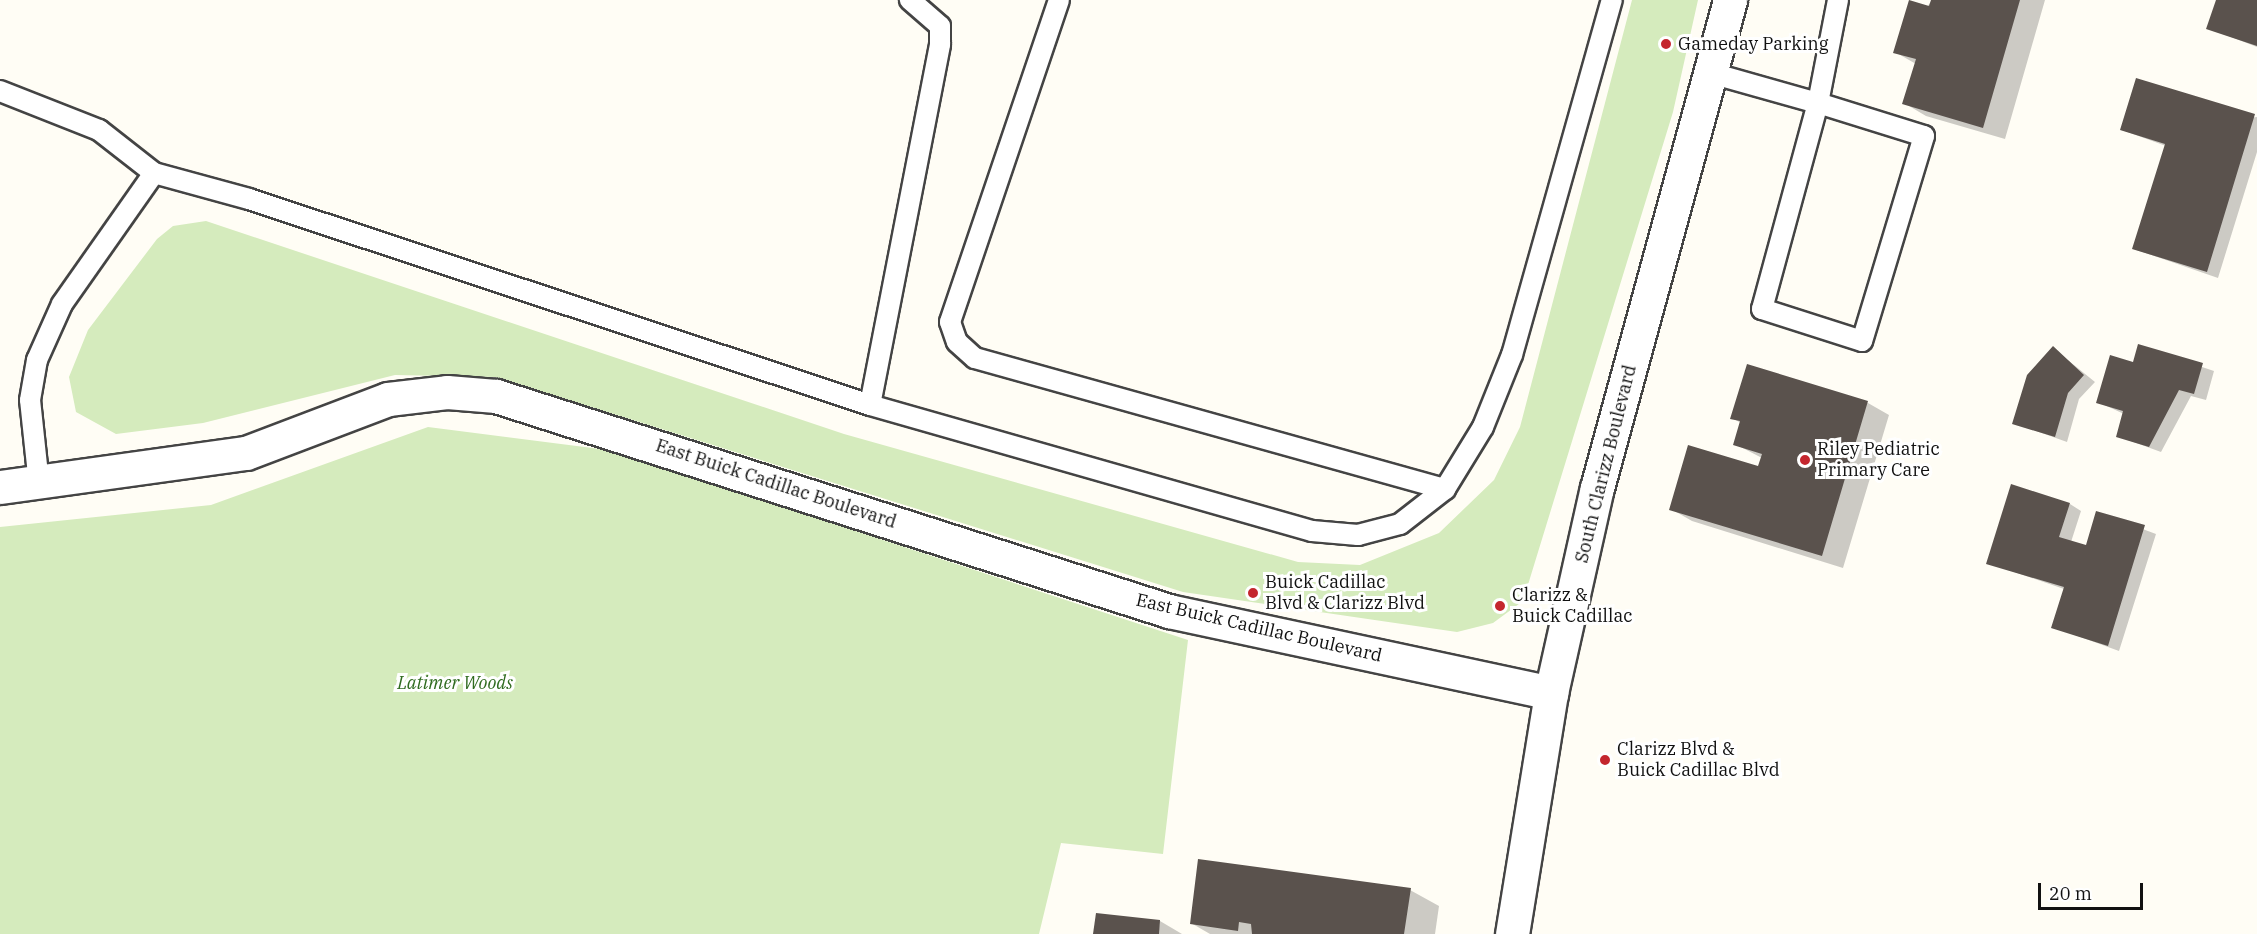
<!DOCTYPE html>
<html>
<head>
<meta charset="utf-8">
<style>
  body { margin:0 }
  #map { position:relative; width:2257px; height:934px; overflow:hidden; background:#fffdf5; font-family:"IBM Plex Serif",serif }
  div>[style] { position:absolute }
  .green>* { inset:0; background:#d5ebbd }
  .shadow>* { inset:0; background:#0003 }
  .building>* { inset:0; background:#5a524d }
  .roads { filter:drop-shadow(2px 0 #444) drop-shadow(-2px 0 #444) drop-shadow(0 2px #444) drop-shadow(0 -2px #444) }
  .service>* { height:20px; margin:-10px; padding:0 10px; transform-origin:10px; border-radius:10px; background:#fff }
  .tertiary>* { height:33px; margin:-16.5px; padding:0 16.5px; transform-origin:16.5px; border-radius:16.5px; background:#fff }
  .dots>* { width:16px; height:16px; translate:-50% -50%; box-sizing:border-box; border:3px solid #fff; border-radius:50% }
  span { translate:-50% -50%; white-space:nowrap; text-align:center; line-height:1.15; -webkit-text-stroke:6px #fff; paint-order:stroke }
  .poi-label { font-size:18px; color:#111 }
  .left { translate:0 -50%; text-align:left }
  .street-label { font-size:18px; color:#111 }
  .park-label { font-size:18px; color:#2f6b1f; font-style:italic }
  .scale { position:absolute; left:2038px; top:883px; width:105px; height:27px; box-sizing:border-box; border:3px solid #111; border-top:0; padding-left:8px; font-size:18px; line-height:21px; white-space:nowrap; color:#111; -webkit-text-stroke:4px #fff; paint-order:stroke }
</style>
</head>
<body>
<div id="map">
  <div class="green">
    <div style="clip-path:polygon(1632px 0,1698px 0,1673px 112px,1523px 601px,1493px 623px,1457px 632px,1183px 592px,495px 377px,395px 375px,203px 423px,116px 434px,76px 412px,69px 377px,88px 330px,157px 239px,173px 226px,206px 221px,844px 434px,1298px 562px,1360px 565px,1439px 533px,1494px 480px,1520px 427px)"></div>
    <div style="clip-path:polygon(428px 427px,608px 450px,1188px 640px,1163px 854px,1061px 843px,1039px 934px,0 934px,0 527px,211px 505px)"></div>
  </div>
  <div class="shadow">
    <div style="clip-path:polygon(1932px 0,2045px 0,2005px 139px,1926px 116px,1904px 103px,1916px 64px,1895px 52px)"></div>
    <div style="clip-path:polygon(2218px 0,2257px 0,2257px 47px,2208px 28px)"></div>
    <div style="clip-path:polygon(2257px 117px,2257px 152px,2218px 278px,2134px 249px,2166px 146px,2122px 130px)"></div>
    <div style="clip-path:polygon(2139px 346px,2214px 371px,2206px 400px,2191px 396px,2161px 452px,2117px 436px,2124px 414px,2098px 402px,2134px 364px)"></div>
    <div style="clip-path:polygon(2053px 348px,2095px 382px,2079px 399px,2067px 442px,2014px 423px)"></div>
    <div style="clip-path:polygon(1748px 366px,1868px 403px,1889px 415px,1843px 568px,1692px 521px,1671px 509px,1759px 468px,1762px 458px,1735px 444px,1741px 423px,1732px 418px)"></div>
    <div style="clip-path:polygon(2070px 504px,2081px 511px,2071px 542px,2087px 547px,2097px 512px,2156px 534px,2119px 651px,2053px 627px,2064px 589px,1988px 563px)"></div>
    <div style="clip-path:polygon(1410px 890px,1439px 906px,1435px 934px,1210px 934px,1191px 923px)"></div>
    <div style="clip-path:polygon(1160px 921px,1182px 934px,1095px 934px)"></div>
  </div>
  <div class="building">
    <div style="clip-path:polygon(1909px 0,1929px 6px,1931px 0,2020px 0,1983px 128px,1902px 104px,1916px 59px,1893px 53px)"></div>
    <div style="clip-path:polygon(2216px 0,2257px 0,2257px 46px,2206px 29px)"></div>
    <div style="clip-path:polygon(2136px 78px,2255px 114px,2207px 272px,2132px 249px,2165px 144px,2120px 130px)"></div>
    <div style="clip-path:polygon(2138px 344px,2203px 363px,2194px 394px,2179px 390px,2149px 447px,2116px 437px,2123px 411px,2096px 403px,2110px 355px,2133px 362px)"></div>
    <div style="clip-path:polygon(2053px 346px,2084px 375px,2068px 393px,2055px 437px,2012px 424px,2027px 375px)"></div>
    <div style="clip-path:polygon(1747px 364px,1868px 401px,1822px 556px,1669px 510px,1688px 445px,1758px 466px,1762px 454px,1733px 445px,1740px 421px,1730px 419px)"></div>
    <div style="clip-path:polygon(2011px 484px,2070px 503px,2059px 537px,2086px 545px,2096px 511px,2145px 525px,2108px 646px,2051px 628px,2064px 587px,1986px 564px)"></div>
    <div style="clip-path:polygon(1198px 859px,1411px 888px,1404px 934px,1252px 934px,1251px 924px,1239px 922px,1238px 931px,1190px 924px)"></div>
    <div style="clip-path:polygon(1096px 913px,1160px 920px,1159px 934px,1093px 934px)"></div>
  </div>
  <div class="roads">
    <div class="service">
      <div style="left:1059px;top:0;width:340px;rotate:108.7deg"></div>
      <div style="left:950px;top:322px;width:21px;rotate:71deg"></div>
      <div style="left:957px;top:342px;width:24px;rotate:42deg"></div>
      <div style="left:975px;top:358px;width:488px;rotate:15.6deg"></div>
      <div style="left:1711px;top:73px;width:111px;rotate:15.7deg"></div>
      <div style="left:1818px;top:103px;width:105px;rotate:-79deg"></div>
      <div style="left:0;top:91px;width:106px;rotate:21.5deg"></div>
      <div style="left:99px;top:130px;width:70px;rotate:38deg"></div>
      <div style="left:154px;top:173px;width:98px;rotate:15.3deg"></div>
      <div style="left:249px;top:199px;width:654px;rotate:18.35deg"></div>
      <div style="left:870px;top:405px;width:460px;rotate:15.9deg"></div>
      <div style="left:1312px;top:531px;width:46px;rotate:5deg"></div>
      <div style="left:1358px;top:535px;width:43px;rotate:-14.7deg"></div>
      <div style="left:1400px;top:524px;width:57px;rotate:-37.9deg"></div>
      <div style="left:1445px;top:489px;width:73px;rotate:-58.5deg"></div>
      <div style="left:1483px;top:427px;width:78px;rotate:-68.1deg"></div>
      <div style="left:1512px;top:355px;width:369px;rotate:-74.3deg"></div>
      <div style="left:1818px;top:103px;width:111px;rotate:17.3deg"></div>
      <div style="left:1924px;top:136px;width:214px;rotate:106.8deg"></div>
      <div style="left:1862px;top:341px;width:105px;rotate:-162.3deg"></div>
      <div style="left:1762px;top:309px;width:213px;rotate:-74.8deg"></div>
      <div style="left:870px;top:405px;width:368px;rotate:-79deg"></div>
      <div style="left:940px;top:44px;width:18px;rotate:-90deg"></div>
      <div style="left:940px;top:26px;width:40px;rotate:-139deg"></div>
      <div style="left:39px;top:484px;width:84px;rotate:-96.1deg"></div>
      <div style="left:30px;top:400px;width:41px;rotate:-80.1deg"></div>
      <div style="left:37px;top:360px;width:61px;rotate:-65.9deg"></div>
      <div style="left:62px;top:304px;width:160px;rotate:-54.9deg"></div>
    </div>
    <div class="tertiary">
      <div style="left:0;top:487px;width:248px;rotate:-7.9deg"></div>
      <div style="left:246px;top:453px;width:152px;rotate:-20.8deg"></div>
      <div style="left:388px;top:399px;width:59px;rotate:-6.8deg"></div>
      <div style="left:447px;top:392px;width:49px;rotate:4.7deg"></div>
      <div style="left:496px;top:396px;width:707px;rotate:17.72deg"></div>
      <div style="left:1169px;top:611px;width:391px;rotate:12.1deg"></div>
      <div style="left:1512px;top:934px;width:244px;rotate:-80.8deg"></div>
      <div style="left:1551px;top:693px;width:210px;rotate:-77.4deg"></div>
      <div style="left:1597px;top:488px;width:506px;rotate:-74.75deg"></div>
    </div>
  </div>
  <div class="dots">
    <div style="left:1666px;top:44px;background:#c4262e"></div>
    <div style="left:1805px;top:460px;background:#c4262e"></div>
    <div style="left:1253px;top:593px;background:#c4262e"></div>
    <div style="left:1500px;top:606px;background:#c4262e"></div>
    <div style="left:1605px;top:760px;background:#c4262e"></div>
  </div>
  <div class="poi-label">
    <span class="left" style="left:1678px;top:44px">Gameday Parking</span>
    <span class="left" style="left:1817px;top:460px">Riley Pediatric<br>Primary Care</span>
    <span class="left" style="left:1265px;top:593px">Buick Cadillac<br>Blvd &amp; Clarizz Blvd</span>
    <span class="left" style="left:1512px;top:606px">Clarizz &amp;<br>Buick Cadillac</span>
    <span class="left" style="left:1617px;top:760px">Clarizz Blvd &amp;<br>Buick Cadillac Blvd</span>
  </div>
  <div class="street-label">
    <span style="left:1606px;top:464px;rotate:-76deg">South Clarizz Boulevard</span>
    <span style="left:776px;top:484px;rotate:18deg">East Buick Cadillac Boulevard</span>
    <span style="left:1259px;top:628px;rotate:13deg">East Buick Cadillac Boulevard</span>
  </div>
  <div class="park-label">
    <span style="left:455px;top:683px">Latimer Woods</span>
  </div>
  <div class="scale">20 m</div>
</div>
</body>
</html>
